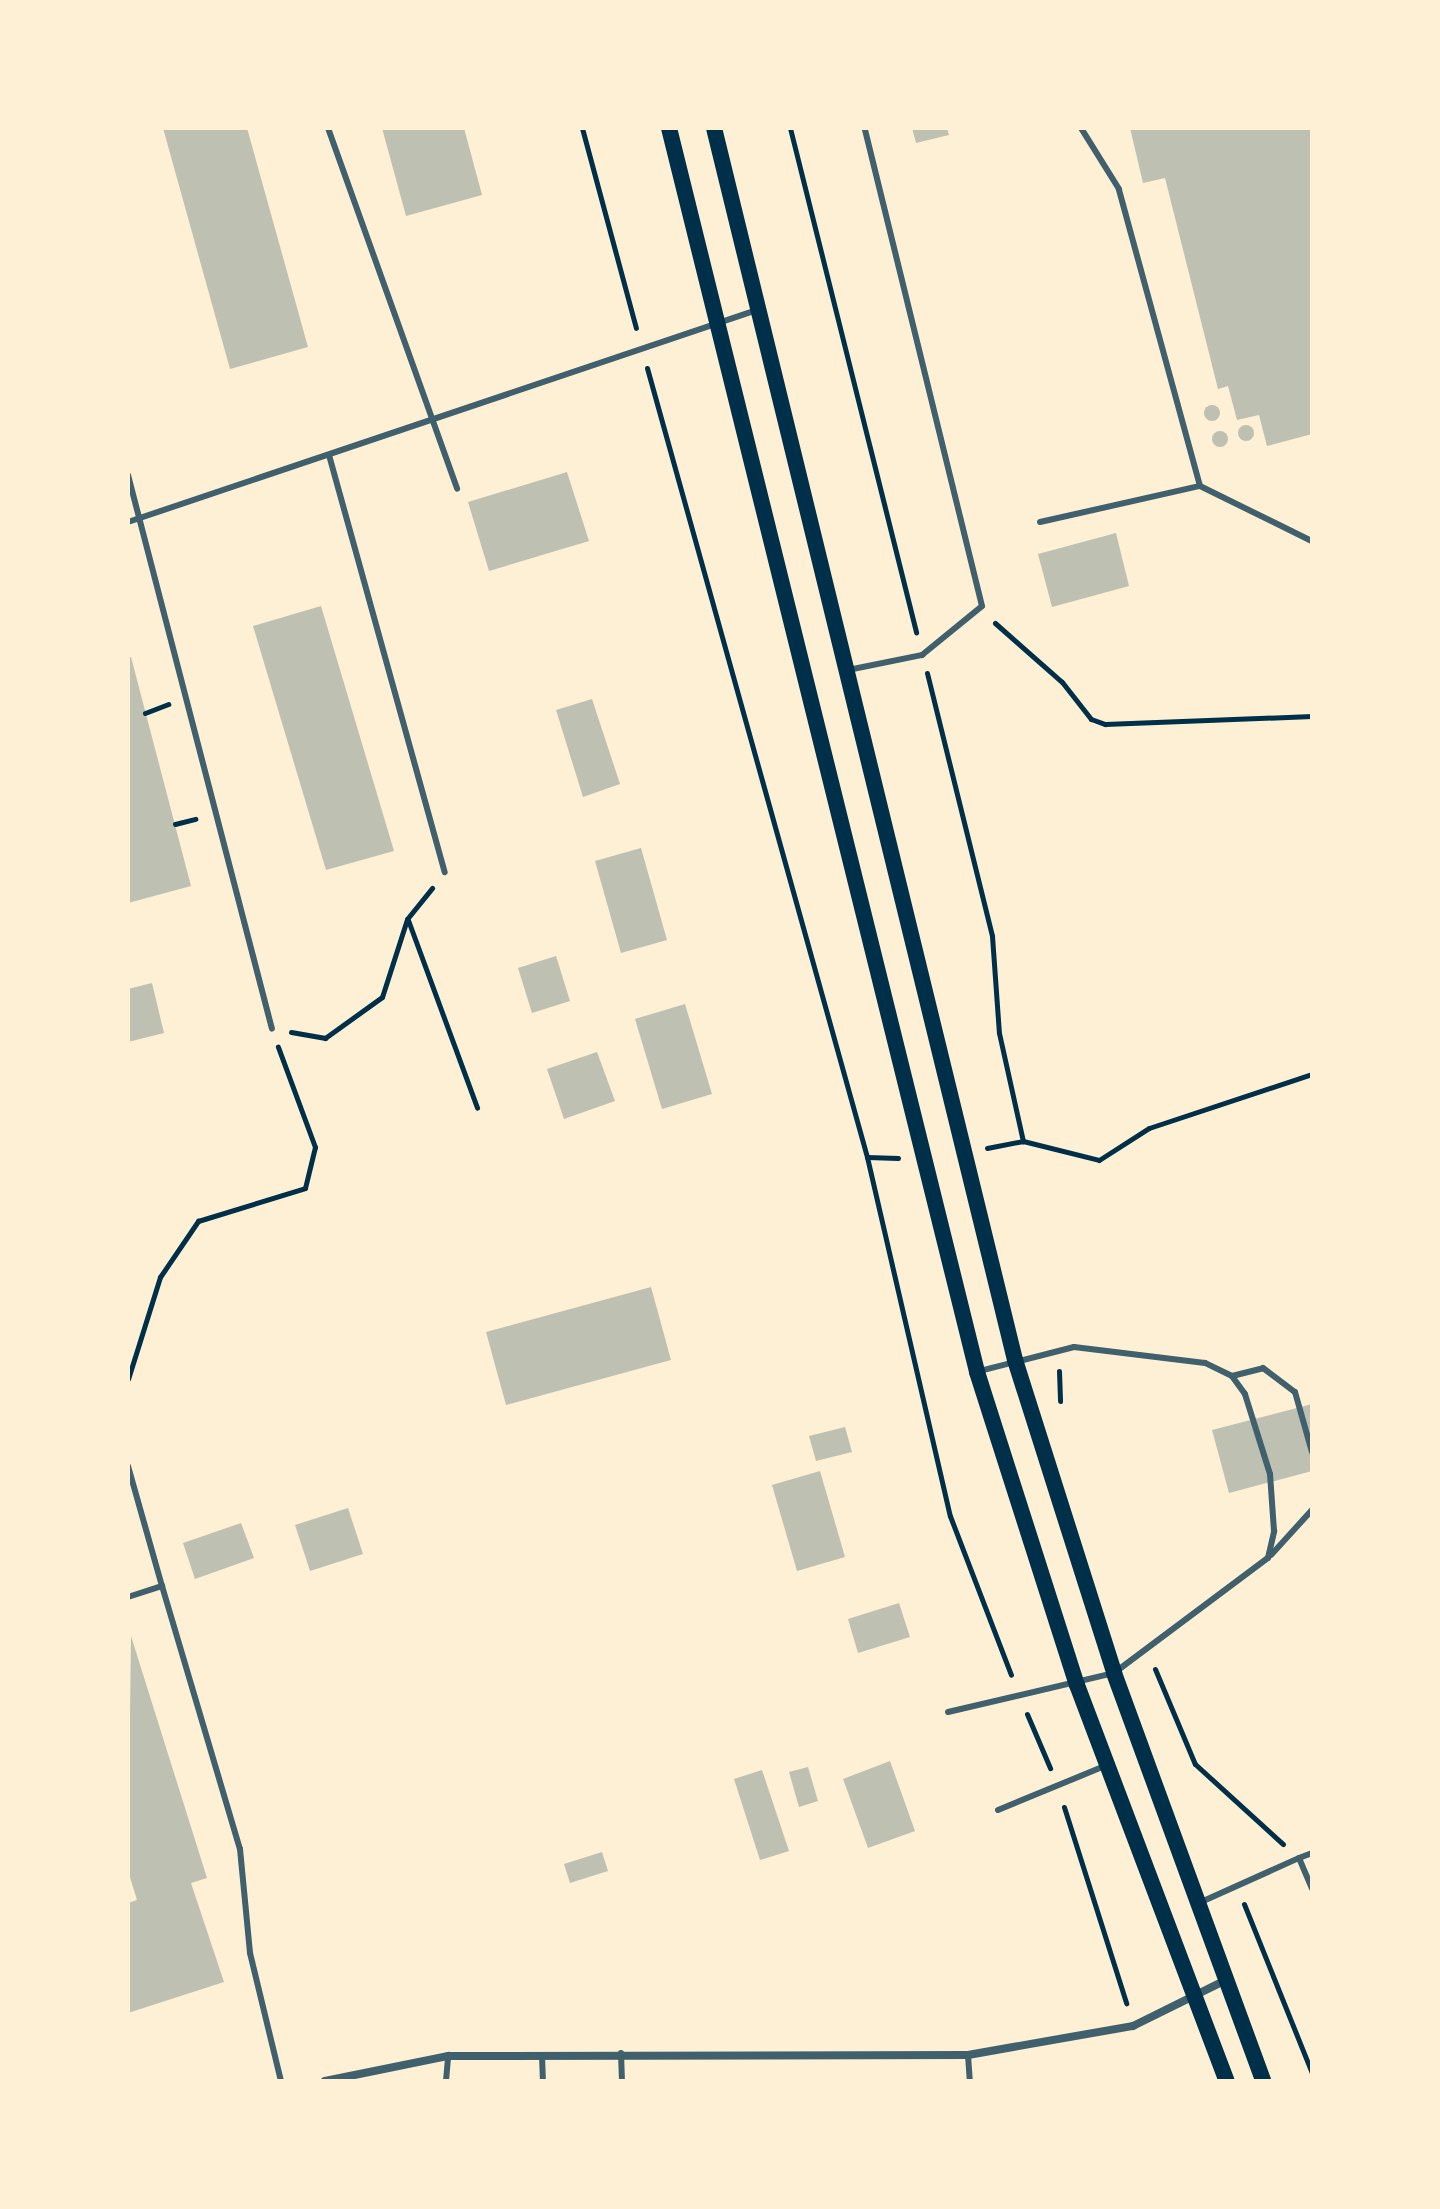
<!DOCTYPE html>
<html>
<head>
<meta charset="utf-8">
<style>
  body { margin:0 }
  #map { position:relative; width:1440px; height:2209px; overflow:hidden; background:#fdf0d5; font-family:Barlow,sans-serif }
  div>[style] { position:absolute }
  .building>* { inset:0; background:#bec0b2 }
  .round { border-radius:50% }
  .path>* { height:5px; margin:-2.5px; padding:0 2.5px; transform-origin:2.5px; border-radius:2.5px; background:#003049 }
  .service>* { height:6px; margin:-3px; padding:0 3px; transform-origin:3px; border-radius:3px; background:#3f606c }
  .minor>* { height:8px; margin:-4px; padding:0 4px; transform-origin:4px; border-radius:4px; background:#3f606c }
  .secondary>* { height:16px; margin:-8px; padding:0 8px; transform-origin:8px; border-radius:8px; background:#003049 }
  span { translate:-50% -50%; white-space:nowrap; text-align:center; line-height:1.15; -webkit-text-stroke:6px #fdf0d5; paint-order:stroke }
  .frame { position:absolute; inset:0; border:130px solid #fdf0d5; pointer-events:none }
</style>
</head>
<body>
<div id="map">
  <div class="building">
    <div style="clip-path:polygon(163px 128px,247px 128px,308px 347px,230px 369px)"></div>
    <div style="clip-path:polygon(382px 128px,464px 128px,482px 195px,406px 216px)"></div>
    <div style="clip-path:polygon(912px 128px,947px 128px,949px 135px,916px 143px)"></div>
    <div style="clip-path:polygon(1130px 128px,1312px 128px,1312px 434px,1267px 446px,1259px 415px,1237px 420px,1228px 386px,1218px 389px,1165px 178px,1143px 183px)"></div>
    <div class="round" style="left:1204px;top:405px;width:16px;height:16px"></div>
    <div class="round" style="left:1238px;top:425px;width:16px;height:16px"></div>
    <div class="round" style="left:1212px;top:431px;width:16px;height:16px"></div>
    <div style="clip-path:polygon(567px 472px,589px 541px,489px 571px,468px 502px)"></div>
    <div style="clip-path:polygon(1116px 533px,1129px 586px,1052px 607px,1038px 554px)"></div>
    <div style="clip-path:polygon(321px 606px,394px 851px,326px 870px,253px 626px)"></div>
    <div style="clip-path:polygon(131px 657px,191px 886px,128px 903px,128px 658px)"></div>
    <div style="clip-path:polygon(592px 699px,620px 784px,583px 797px,556px 710px)"></div>
    <div style="clip-path:polygon(641px 848px,667px 940px,621px 953px,595px 861px)"></div>
    <div style="clip-path:polygon(556px 956px,570px 1001px,532px 1013px,518px 968px)"></div>
    <div style="clip-path:polygon(152px 983px,164px 1033px,128px 1042px,128px 989px)"></div>
    <div style="clip-path:polygon(685px 1004px,712px 1094px,662px 1109px,635px 1019px)"></div>
    <div style="clip-path:polygon(597px 1052px,615px 1101px,564px 1119px,547px 1069px)"></div>
    <div style="clip-path:polygon(651px 1287px,671px 1360px,506px 1405px,486px 1332px)"></div>
    <div style="clip-path:polygon(1312px 1404px,1312px 1471px,1229px 1493px,1212px 1430px)"></div>
    <div style="clip-path:polygon(845px 1427px,852px 1452px,816px 1461px,809px 1436px)"></div>
    <div style="clip-path:polygon(820px 1471px,845px 1557px,797px 1571px,772px 1485px)"></div>
    <div style="clip-path:polygon(348px 1508px,363px 1554px,310px 1571px,295px 1525px)"></div>
    <div style="clip-path:polygon(241px 1523px,254px 1558px,195px 1579px,183px 1543px)"></div>
    <div style="clip-path:polygon(899px 1603px,910px 1637px,858px 1653px,848px 1619px)"></div>
    <div style="clip-path:polygon(131px 1636px,207px 1878px,191px 1883px,224px 1982px,128px 2013px,128px 1903px,137px 1900px,128px 1871px)"></div>
    <div style="clip-path:polygon(890px 1761px,915px 1831px,868px 1848px,843px 1779px)"></div>
    <div style="clip-path:polygon(808px 1767px,818px 1801px,799px 1807px,789px 1772px)"></div>
    <div style="clip-path:polygon(762px 1770px,789px 1851px,760px 1860px,734px 1779px)"></div>
    <div style="clip-path:polygon(602px 1852px,608px 1871px,570px 1883px,564px 1864px)"></div>
  </div>
  <div class="path">
    <div style="left:582px;top:128px;width:207px;rotate:74.9deg"></div>
    <div style="left:790px;top:128px;width:520px;rotate:75.96deg"></div>
    <div style="left:647px;top:368px;width:819px;rotate:74.42deg"></div>
    <div style="left:867px;top:1157px;width:368px;rotate:77deg"></div>
    <div style="left:950px;top:1516px;width:170px;rotate:69deg"></div>
    <div style="left:995px;top:623px;width:89px;rotate:41.4deg"></div>
    <div style="left:1062px;top:682px;width:47px;rotate:51.9deg"></div>
    <div style="left:1091px;top:719px;width:15px;rotate:20deg"></div>
    <div style="left:1105px;top:724px;width:207px;rotate:-2.2deg"></div>
    <div style="left:927px;top:673px;width:271px;rotate:76.1deg"></div>
    <div style="left:992px;top:936px;width:97px;rotate:85.9deg"></div>
    <div style="left:999px;top:1033px;width:111px;rotate:77.5deg"></div>
    <div style="left:145px;top:713px;width:25px;rotate:-21deg"></div>
    <div style="left:175px;top:824px;width:21px;rotate:-14deg"></div>
    <div style="left:408px;top:920px;width:200px;rotate:69.8deg"></div>
    <div style="left:291px;top:1032px;width:35px;rotate:10deg"></div>
    <div style="left:325px;top:1038px;width:70px;rotate:-35.7deg"></div>
    <div style="left:382px;top:997px;width:82px;rotate:-72.2deg"></div>
    <div style="left:407px;top:919px;width:40px;rotate:-51deg"></div>
    <div style="left:987px;top:1148px;width:37px;rotate:-11deg"></div>
    <div style="left:1023px;top:1141px;width:78px;rotate:14deg"></div>
    <div style="left:1099px;top:1160px;width:59px;rotate:-32.6deg"></div>
    <div style="left:1149px;top:1128px;width:172px;rotate:-18.3deg"></div>
    <div style="left:867px;top:1157px;width:31px;rotate:2deg"></div>
    <div style="left:1059px;top:1371px;width:30px;rotate:88deg"></div>
    <div style="left:128px;top:1379px;width:107px;rotate:-72.6deg"></div>
    <div style="left:160px;top:1277px;width:68px;rotate:-55.8deg"></div>
    <div style="left:198px;top:1221px;width:112px;rotate:-17.1deg"></div>
    <div style="left:305px;top:1188px;width:42px;rotate:-76.3deg"></div>
    <div style="left:315px;top:1147px;width:107px;rotate:-110.3deg"></div>
    <div style="left:1155px;top:1669px;width:103px;rotate:67.2deg"></div>
    <div style="left:1195px;top:1764px;width:119px;rotate:42.3deg"></div>
    <div style="left:1027px;top:1714px;width:59px;rotate:66.9deg"></div>
    <div style="left:1064px;top:1807px;width:206px;rotate:72.4deg"></div>
    <div style="left:1244px;top:1904px;width:182px;rotate:68.1deg"></div>
  </div>
  <div class="service">
    <div style="left:328px;top:128px;width:383px;rotate:70.3deg"></div>
    <div style="left:329px;top:455px;width:433px;rotate:74.5deg"></div>
    <div style="left:128px;top:475px;width:572px;rotate:75.43deg"></div>
    <div style="left:1200px;top:486px;width:125px;rotate:26.2deg"></div>
    <div style="left:128px;top:522px;width:664px;rotate:-18.63deg"></div>
    <div style="left:1040px;top:522px;width:164px;rotate:-12.7deg"></div>
    <div style="left:1200px;top:486px;width:308px;rotate:-105.3deg"></div>
    <div style="left:1119px;top:189px;width:72px;rotate:-121.9deg"></div>
    <div style="left:848px;top:670px;width:76px;rotate:-11.5deg"></div>
    <div style="left:922px;top:655px;width:77px;rotate:-39.2deg"></div>
    <div style="left:982px;top:606px;width:492px;rotate:-103.8deg"></div>
    <div style="left:1232px;top:1376px;width:32px;rotate:-14deg"></div>
    <div style="left:1263px;top:1368px;width:40px;rotate:37deg"></div>
    <div style="left:1295px;top:1392px;width:62px;rotate:74.2deg"></div>
    <div style="left:128px;top:1466px;width:125px;rotate:74.2deg"></div>
    <div style="left:1271px;top:1555px;width:61px;rotate:-47.7deg"></div>
    <div style="left:128px;top:1597px;width:36px;rotate:-18deg"></div>
    <div style="left:162px;top:1586px;width:274px;rotate:73.5deg"></div>
    <div style="left:240px;top:1849px;width:104px;rotate:84.5deg"></div>
    <div style="left:250px;top:1953px;width:132px;rotate:76.4deg"></div>
    <div style="left:948px;top:1712px;width:171px;rotate:-13.2deg"></div>
    <div style="left:1114px;top:1673px;width:192px;rotate:-36.8deg"></div>
    <div style="left:1268px;top:1558px;width:28px;rotate:-77deg"></div>
    <div style="left:1274px;top:1531px;width:57px;rotate:-94deg"></div>
    <div style="left:1270px;top:1474px;width:84px;rotate:-107.4deg"></div>
    <div style="left:1245px;top:1394px;width:22px;rotate:-126deg"></div>
    <div style="left:1232px;top:1376px;width:30px;rotate:-154deg"></div>
    <div style="left:1205px;top:1363px;width:132px;rotate:-173deg"></div>
    <div style="left:1074px;top:1347px;width:97px;rotate:165.7deg"></div>
    <div style="left:998px;top:1810px;width:118px;rotate:-22.4deg"></div>
    <div style="left:1299px;top:1858px;width:14px;rotate:-21deg"></div>
    <div style="left:1201px;top:1902px;width:107px;rotate:-24.2deg"></div>
    <div style="left:1299px;top:1858px;width:33px;rotate:67deg"></div>
    <div style="left:621px;top:2053px;width:28px;rotate:88deg"></div>
    <div style="left:542px;top:2055px;width:26px;rotate:88deg"></div>
    <div style="left:968px;top:2055px;width:26px;rotate:86deg"></div>
    <div style="left:446px;top:2081px;width:25px;rotate:-85deg"></div>
  </div>
  <div class="minor">
    <div style="left:325px;top:2081px;width:126px;rotate:-11.5deg"></div>
    <div style="left:448px;top:2056px;width:520px;rotate:-0.11deg"></div>
    <div style="left:968px;top:2055px;width:168px;rotate:-10deg"></div>
    <div style="left:1133px;top:2026px;width:104px;rotate:-26.3deg"></div>
  </div>
  <div class="secondary">
    <div style="left:669px;top:128px;width:1282px;rotate:76.09deg"></div>
    <div style="left:977px;top:1372px;width:329px;rotate:72.3deg"></div>
    <div style="left:1077px;top:1685px;width:423px;rotate:69.3deg"></div>
    <div style="left:714px;top:128px;width:1268px;rotate:76.27deg"></div>
    <div style="left:1015px;top:1360px;width:328px;rotate:72.4deg"></div>
    <div style="left:1114px;top:1673px;width:434px;rotate:69.9deg"></div>
  </div>
  <div class="frame"></div>
</div>
</body>
</html>
